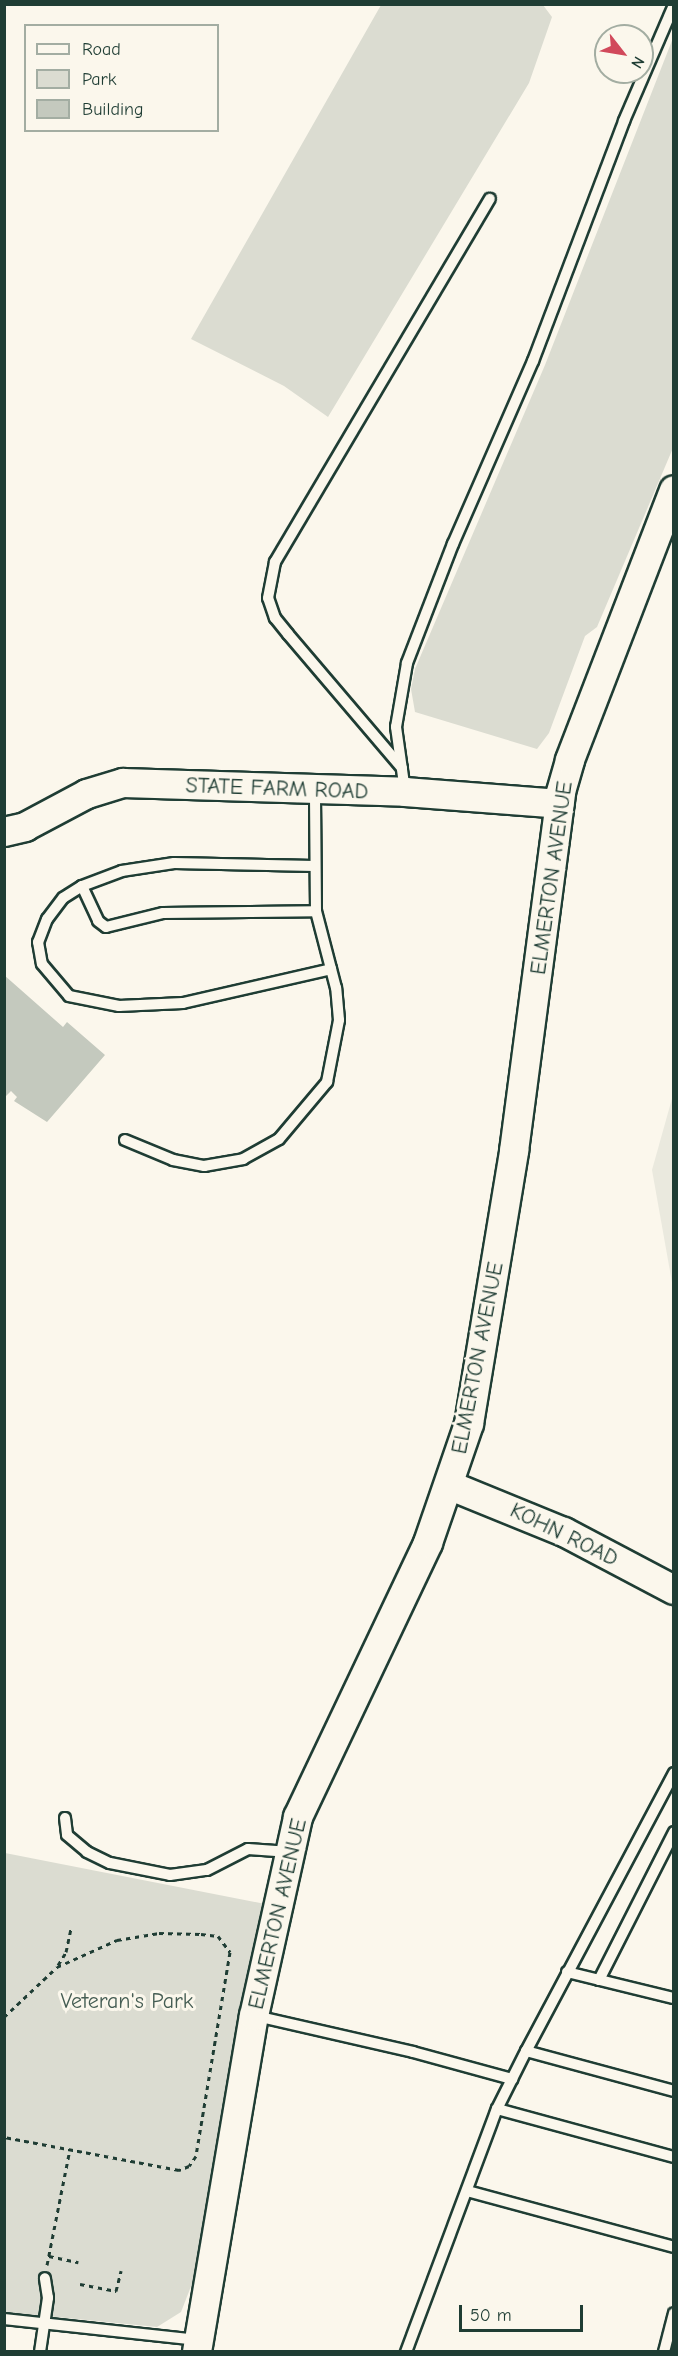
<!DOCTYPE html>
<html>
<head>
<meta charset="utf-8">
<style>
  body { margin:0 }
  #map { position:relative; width:678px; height:2356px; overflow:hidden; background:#fbf7ec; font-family:"Comic Neue",sans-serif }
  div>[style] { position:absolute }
  .built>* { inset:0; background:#eae9de }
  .green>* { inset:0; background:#dbdcd1 }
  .building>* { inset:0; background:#c4c9be }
  .path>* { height:3px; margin-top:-1.5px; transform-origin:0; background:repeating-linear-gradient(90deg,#1f3d34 0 4.5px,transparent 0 9px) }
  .roads { filter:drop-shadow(2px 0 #1f3d34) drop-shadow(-2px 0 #1f3d34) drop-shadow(0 2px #1f3d34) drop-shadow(0 -2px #1f3d34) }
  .lane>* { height:10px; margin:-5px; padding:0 5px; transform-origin:5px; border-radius:5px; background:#fbf7ec }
  .secondary>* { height:28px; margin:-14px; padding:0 14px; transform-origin:14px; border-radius:14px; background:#fbf7ec }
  span { translate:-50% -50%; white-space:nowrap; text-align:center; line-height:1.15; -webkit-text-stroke:6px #fbf7ec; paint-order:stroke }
  .street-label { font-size:22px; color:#1f3d34 }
  .park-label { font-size:22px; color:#455d53 }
  .frame { position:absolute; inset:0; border:6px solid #1f3d34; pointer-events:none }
  .legend { position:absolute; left:24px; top:24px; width:195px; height:108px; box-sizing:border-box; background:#fbf7ec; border:2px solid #a3ada2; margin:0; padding:8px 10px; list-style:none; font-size:18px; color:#1f3d34 }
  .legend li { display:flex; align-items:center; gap:12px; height:30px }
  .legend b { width:30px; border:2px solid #a3ada2 }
  .north { position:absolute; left:594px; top:24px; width:60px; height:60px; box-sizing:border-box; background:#fbf7ec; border:2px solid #a3ada2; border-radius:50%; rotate:121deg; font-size:16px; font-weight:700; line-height:24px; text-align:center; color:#1f3d34 }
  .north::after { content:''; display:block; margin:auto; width:21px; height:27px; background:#d1495b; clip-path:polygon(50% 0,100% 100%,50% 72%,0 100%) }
  .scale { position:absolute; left:459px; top:2305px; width:124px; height:27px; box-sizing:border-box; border:3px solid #1f3d34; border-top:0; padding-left:8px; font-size:18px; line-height:21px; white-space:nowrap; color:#1f3d34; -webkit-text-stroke:4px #fbf7ec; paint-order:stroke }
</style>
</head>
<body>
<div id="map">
  <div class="built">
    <div style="clip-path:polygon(673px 1095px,673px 1288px,652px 1170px)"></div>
  </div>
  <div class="green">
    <div style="clip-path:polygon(381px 5px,543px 5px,552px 17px,529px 83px,328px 417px,284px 386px,191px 339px)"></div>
    <div style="clip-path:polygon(673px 38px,673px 448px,597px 627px,585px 636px,549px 733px,537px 749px,415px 712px,411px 689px,415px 669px,545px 365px)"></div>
    <div style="clip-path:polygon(5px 1853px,270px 1905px,204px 2253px,181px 2312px,157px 2327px,5px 2312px)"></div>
  </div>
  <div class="building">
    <div style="clip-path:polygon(4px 975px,63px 1027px,67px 1022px,105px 1055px,47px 1122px,14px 1101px,17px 1097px,11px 1091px,4px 1098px)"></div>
  </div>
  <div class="path">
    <div style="left:58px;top:1965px;width:15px;rotate:-58deg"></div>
    <div style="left:66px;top:1952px;width:25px;rotate:-78deg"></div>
    <div style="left:4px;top:2017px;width:73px;rotate:-43.3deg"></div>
    <div style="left:57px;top:1967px;width:66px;rotate:-24.2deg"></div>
    <div style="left:117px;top:1940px;width:43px;rotate:-9.5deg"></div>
    <div style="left:159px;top:1933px;width:42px;rotate:1.4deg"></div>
    <div style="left:201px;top:1934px;width:17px;rotate:7deg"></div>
    <div style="left:218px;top:1936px;width:20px;rotate:53deg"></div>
    <div style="left:230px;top:1952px;width:207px;rotate:99.5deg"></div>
    <div style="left:196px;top:2156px;width:12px;rotate:125deg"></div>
    <div style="left:189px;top:2166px;width:11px;rotate:158deg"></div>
    <div style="left:179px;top:2170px;width:178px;rotate:-169.3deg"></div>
    <div style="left:49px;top:2256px;width:30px;rotate:12deg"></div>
    <div style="left:47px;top:2265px;width:118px;rotate:-78.8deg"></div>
    <div style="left:80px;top:2284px;width:37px;rotate:11deg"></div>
    <div style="left:116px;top:2291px;width:21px;rotate:-76deg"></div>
  </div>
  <div class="roads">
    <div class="lane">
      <div style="left:402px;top:768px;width:176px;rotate:-130.4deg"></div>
      <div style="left:288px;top:634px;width:21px;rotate:-129deg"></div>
      <div style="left:275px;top:618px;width:21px;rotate:-109deg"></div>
      <div style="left:268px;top:598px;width:37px;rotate:-79deg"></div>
      <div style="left:275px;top:562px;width:422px;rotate:-59.4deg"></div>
      <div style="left:405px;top:791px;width:65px;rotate:-98deg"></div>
      <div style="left:396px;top:727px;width:65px;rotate:-80.2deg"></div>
      <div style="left:407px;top:663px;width:128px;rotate:-68.9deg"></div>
      <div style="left:453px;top:544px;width:200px;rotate:-66.4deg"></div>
      <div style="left:533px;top:361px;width:257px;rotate:-69.2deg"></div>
      <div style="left:624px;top:121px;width:126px;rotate:-66.7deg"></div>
      <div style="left:314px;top:866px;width:140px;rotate:-178.8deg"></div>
      <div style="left:174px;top:863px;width:53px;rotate:171.3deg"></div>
      <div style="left:122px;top:871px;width:43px;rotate:159.4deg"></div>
      <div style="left:82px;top:886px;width:22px;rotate:148deg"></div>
      <div style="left:63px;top:898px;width:26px;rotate:127deg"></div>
      <div style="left:47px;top:919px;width:25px;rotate:111deg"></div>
      <div style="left:38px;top:942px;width:22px;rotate:80deg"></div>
      <div style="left:42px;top:964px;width:42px;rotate:49.8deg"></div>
      <div style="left:69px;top:996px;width:51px;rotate:11.3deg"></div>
      <div style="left:119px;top:1006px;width:64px;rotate:-2.7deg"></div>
      <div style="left:183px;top:1003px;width:152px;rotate:-12.9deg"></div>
      <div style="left:82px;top:886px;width:38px;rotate:65deg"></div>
      <div style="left:98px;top:921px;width:10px;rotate:37deg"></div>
      <div style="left:106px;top:927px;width:59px;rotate:-13.8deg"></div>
      <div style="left:163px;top:913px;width:153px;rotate:-0.7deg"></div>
      <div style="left:125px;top:1140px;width:52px;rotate:22.6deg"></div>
      <div style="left:173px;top:1160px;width:32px;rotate:11deg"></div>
      <div style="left:204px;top:1166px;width:40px;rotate:-10deg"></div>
      <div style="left:243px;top:1159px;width:41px;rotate:-29.1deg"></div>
      <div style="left:279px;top:1139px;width:75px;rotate:-49.9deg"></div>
      <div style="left:327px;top:1082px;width:63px;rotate:-79deg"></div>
      <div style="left:339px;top:1020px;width:32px;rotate:-95deg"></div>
      <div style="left:336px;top:988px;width:80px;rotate:-104.6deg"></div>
      <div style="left:316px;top:911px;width:120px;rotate:-90.5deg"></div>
      <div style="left:674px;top:1773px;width:315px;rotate:118deg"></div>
      <div style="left:526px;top:2051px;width:153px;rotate:15.1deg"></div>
      <div style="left:65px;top:1818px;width:17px;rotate:83deg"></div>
      <div style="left:67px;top:1835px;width:26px;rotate:40deg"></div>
      <div style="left:87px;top:1852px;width:25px;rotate:26deg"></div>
      <div style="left:110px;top:1863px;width:61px;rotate:11.3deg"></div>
      <div style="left:170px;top:1875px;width:37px;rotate:-8deg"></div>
      <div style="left:207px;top:1870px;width:46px;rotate:-27.1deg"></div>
      <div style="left:248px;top:1849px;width:42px;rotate:4.1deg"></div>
      <div style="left:567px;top:1972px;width:110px;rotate:13.7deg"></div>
      <div style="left:599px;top:1980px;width:166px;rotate:-63.1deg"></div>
      <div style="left:256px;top:2016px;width:161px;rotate:12.9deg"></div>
      <div style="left:413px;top:2052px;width:103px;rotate:15.3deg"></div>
      <div style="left:497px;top:2109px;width:65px;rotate:-63.4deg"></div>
      <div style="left:467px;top:2191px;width:214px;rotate:15.1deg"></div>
      <div style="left:4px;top:2319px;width:195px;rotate:6.2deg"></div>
      <div style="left:40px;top:2352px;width:55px;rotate:-81.6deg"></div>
      <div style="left:48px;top:2298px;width:20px;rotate:-99deg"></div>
      <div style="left:406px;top:2352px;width:259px;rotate:-69.5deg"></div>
      <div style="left:497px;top:2109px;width:183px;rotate:15.2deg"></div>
      <div style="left:664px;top:2352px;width:40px;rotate:-75.6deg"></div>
    </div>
    <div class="secondary">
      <div style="left:4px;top:832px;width:22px;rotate:-13deg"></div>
      <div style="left:25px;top:827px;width:70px;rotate:-28deg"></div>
      <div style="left:87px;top:794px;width:38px;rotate:-17deg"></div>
      <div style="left:123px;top:783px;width:282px;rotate:1.8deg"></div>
      <div style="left:405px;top:792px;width:155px;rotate:4.4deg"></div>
      <div style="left:451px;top:1486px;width:122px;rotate:22.2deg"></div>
      <div style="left:564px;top:1532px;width:124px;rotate:27.8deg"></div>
      <div style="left:197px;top:2352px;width:341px;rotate:-80.4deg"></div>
      <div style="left:254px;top:2016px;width:204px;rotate:-77.5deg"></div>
      <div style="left:298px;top:1817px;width:303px;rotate:-64.6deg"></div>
      <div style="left:428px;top:1543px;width:126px;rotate:-71deg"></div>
      <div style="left:469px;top:1424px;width:277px;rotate:-80.6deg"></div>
      <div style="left:514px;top:1151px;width:362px;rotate:-82.5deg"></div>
      <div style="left:561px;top:792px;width:33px;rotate:-74deg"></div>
      <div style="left:570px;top:760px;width:289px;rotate:-68.9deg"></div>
    </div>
  </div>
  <div class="street-label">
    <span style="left:277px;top:789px;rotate:2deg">STATE FARM ROAD</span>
    <span style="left:552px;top:878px;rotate:-82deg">ELMERTON AVENUE</span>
    <span style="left:478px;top:1358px;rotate:-79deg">ELMERTON AVENUE</span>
    <span style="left:564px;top:1535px;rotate:26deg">KOHN ROAD</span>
    <span style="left:278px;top:1914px;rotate:-77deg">ELMERTON AVENUE</span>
  </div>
  <div class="park-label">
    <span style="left:127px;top:2002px">Veteran's Park</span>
  </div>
  <div class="frame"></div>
  <ul class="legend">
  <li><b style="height:8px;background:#fbf7ec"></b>Road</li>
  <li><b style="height:16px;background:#dbdcd1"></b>Park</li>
  <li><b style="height:16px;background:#c4c9be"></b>Building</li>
  </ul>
  <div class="north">N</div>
  <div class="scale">50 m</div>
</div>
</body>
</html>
